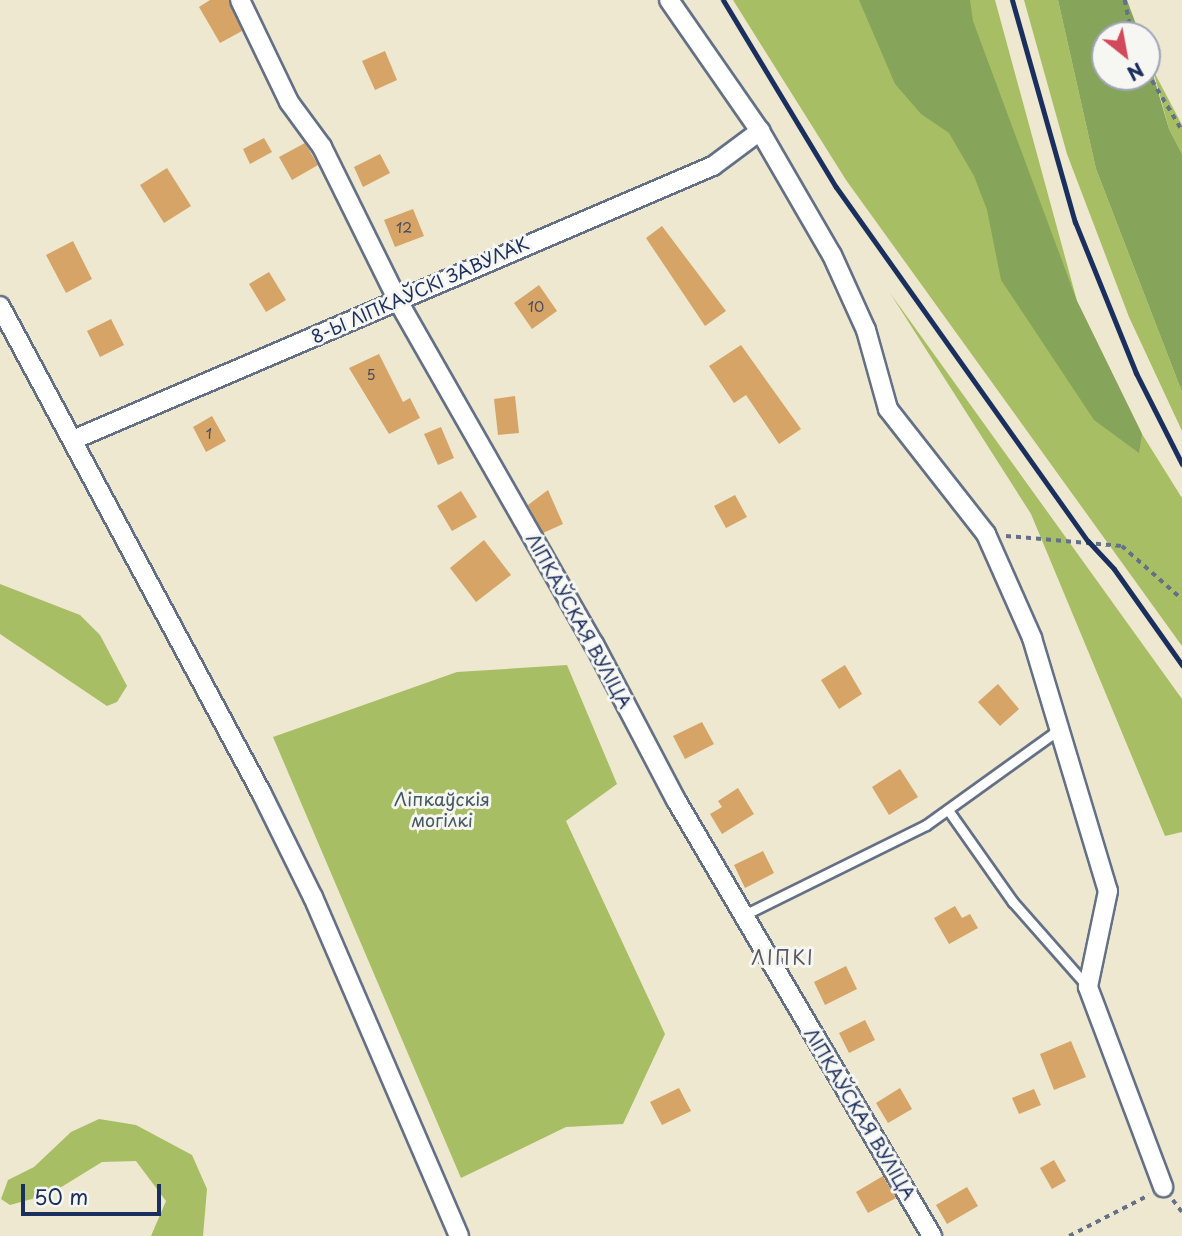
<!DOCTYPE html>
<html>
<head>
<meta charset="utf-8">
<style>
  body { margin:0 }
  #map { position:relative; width:1182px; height:1236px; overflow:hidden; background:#ede8cf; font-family:"Playpen Sans",sans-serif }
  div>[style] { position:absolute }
  .green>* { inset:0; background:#a8be64 }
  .forest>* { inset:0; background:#86a55a }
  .building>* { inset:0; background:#d5a466 }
  .path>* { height:3.5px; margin-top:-1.75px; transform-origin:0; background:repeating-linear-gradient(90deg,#647086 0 5px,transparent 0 10px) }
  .roads { filter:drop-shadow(2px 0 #647086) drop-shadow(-2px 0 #647086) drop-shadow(0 2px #647086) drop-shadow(0 -2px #647086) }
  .lane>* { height:9px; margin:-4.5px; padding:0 4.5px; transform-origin:4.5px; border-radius:4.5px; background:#fff }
  .street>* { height:18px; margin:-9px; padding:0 9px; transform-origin:9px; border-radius:9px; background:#fff }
  .rail>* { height:5px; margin:-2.5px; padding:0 2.5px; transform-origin:2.5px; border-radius:2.5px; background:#1b2f5e }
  span { translate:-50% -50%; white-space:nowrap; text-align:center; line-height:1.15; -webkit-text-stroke:6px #f6f6f2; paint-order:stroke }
  .number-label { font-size:14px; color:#4a4c60 }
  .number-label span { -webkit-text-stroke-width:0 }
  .street-label { font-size:18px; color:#1b2f5e }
  .park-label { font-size:18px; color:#455a60 }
  .neighbourhood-label { font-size:19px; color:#5c5861; letter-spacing:2px }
  .north { position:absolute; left:1091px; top:21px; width:70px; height:70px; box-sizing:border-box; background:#f6f6f2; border:2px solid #9ea6b7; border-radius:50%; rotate:149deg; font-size:19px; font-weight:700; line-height:28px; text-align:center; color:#1b2f5e }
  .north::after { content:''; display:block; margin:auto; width:24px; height:32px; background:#d1495b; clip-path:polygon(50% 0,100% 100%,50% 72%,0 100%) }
  .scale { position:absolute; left:21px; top:1184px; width:140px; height:32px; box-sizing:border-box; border:4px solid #1b2f5e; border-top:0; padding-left:9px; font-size:21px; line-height:24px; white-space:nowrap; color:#1b2f5e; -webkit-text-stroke:5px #f6f6f2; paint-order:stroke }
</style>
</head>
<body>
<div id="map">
  <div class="green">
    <div style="clip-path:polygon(733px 0,995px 0,1077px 301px,1142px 434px,1182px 498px,1182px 646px,846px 180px)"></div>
    <div style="clip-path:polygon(1024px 0,1058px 0,1096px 169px,1182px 392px,1182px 431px,1129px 317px,1067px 154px)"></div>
    <div style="clip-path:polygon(1153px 70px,1182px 125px,1182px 154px,1169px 129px)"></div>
    <div style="clip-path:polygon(890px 293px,1182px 699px,1182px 832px,1165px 836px,1031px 514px)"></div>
    <div style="clip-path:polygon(0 584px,80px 615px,100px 635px,127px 686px,117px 702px,107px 706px,0 634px)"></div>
    <div style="clip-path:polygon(567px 665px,617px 784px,566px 821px,665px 1034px,623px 1124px,566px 1127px,461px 1178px,273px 737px,457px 672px)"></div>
    <div style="clip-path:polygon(99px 1119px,136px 1125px,192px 1155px,207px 1189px,203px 1236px,151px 1236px,166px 1201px,136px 1161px,102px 1162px,50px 1194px,10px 1205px,1px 1199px,8px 1180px,34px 1167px,71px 1132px)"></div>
  </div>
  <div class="forest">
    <div style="clip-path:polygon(859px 0,970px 0,973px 21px,1077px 301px,1142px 434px,1139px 453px,1094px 420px,1001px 280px,987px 210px,974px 176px,949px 133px,921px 114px,895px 84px)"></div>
    <div style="clip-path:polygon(1058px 0,1127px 0,1140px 35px,1105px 35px,1105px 77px,1147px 77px,1147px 54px,1169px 129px,1182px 154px,1182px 392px,1096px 169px)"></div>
  </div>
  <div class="building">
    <div style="clip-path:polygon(210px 0,229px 0,242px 31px,220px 43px,199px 7px)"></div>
    <div style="clip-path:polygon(385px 51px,397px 80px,375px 90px,362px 61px)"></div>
    <div style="clip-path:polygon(264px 138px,272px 152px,250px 164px,243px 149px)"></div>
    <div style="clip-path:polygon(305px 143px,318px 165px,292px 180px,279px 157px)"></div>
    <div style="clip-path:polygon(380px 154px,390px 173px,363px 187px,354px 167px)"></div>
    <div style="clip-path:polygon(167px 168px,191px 206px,164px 223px,140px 185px)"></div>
    <div style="clip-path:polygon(413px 209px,424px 236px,395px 247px,384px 220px)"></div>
    <div style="clip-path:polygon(662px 226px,726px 311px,705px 326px,646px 238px)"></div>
    <div style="clip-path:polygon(73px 241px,92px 279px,66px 293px,46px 255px)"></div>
    <div style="clip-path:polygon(269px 272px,286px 300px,266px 312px,249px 284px)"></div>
    <div style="clip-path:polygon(539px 285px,557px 311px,532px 329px,514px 303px)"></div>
    <div style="clip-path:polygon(111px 319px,124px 345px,100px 357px,87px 331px)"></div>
    <div style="clip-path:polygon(741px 345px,801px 429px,779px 444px,746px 395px,734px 403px,709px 366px)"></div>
    <div style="clip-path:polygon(379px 354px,403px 402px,410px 398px,420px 418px,389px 434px,349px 368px)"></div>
    <div style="clip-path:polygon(515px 396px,519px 433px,498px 435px,494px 399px)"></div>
    <div style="clip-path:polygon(212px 416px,226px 441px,206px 452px,193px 427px)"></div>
    <div style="clip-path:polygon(441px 427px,454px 458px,438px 465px,424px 434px)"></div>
    <div style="clip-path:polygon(548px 490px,563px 524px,543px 533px,528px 505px)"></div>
    <div style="clip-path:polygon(461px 491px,477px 517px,452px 531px,437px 506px)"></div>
    <div style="clip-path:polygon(735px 495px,747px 517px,726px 528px,714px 506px)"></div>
    <div style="clip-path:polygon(484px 540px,511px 575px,476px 602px,450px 568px)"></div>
    <div style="clip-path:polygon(845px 665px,862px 694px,839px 709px,821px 680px)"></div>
    <div style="clip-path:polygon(998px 684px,1019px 709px,1000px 726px,978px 702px)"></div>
    <div style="clip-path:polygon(702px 722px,714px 744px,685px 759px,673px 736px)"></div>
    <div style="clip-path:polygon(900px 769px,918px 797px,889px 815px,872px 787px)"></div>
    <div style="clip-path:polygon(738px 788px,754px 814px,722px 834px,710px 814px,722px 807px,718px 801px)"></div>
    <div style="clip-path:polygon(763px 851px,774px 873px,745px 888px,734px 865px)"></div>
    <div style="clip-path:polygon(955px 906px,962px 918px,970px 914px,978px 928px,949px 944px,934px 918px)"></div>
    <div style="clip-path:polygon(846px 966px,857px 989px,825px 1005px,814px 982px)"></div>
    <div style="clip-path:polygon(865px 1020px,875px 1040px,849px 1053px,839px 1033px)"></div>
    <div style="clip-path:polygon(1071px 1041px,1086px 1077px,1054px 1090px,1040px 1054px)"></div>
    <div style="clip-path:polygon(679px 1088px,691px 1111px,662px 1125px,650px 1102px)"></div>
    <div style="clip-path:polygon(900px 1088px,912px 1109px,888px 1123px,876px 1103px)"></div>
    <div style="clip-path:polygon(1034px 1089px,1041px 1105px,1019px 1114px,1012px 1098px)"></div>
    <div style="clip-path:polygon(1054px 1160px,1066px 1181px,1052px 1189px,1040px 1168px)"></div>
    <div style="clip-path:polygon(883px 1176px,896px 1198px,868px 1213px,856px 1192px)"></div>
    <div style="clip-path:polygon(967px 1187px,978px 1206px,947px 1224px,936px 1205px)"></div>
  </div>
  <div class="path">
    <div style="left:1125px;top:0;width:36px;rotate:79deg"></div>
    <div style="left:1147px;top:72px;width:68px;rotate:58.9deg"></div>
    <div style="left:1006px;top:536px;width:116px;rotate:4.9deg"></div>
    <div style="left:1122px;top:546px;width:80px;rotate:41.5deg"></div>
    <div style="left:1173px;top:1200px;width:15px;rotate:53deg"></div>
    <div style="left:1069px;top:1236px;width:90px;rotate:-27.1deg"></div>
  </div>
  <div class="roads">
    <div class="lane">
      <div style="left:948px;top:810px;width:113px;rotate:54.8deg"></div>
      <div style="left:1013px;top:902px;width:112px;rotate:48.6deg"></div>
      <div style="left:744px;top:915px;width:203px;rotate:-26.3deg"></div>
      <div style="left:926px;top:825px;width:161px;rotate:-35.7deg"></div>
    </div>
    <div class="street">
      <div style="left:240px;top:0;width:113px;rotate:64.3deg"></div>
      <div style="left:289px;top:102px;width:56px;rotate:53.7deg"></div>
      <div style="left:322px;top:147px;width:172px;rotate:63.7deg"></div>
      <div style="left:398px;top:301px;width:395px;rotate:60.3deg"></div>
      <div style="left:594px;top:644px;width:176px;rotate:62.3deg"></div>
      <div style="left:676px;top:800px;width:506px;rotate:59.58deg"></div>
      <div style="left:669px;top:0;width:160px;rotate:55.2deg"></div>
      <div style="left:760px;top:131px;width:143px;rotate:59.9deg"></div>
      <div style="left:832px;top:255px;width:82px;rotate:65.6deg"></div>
      <div style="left:866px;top:330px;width:82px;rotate:74.4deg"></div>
      <div style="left:888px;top:409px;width:159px;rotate:51.9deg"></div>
      <div style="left:986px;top:534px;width:114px;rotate:66.1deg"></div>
      <div style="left:1032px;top:638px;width:264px;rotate:73.3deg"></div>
      <div style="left:1108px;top:891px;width:98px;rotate:101.8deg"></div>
      <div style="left:1088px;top:987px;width:214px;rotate:69.4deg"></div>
      <div style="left:0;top:306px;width:554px;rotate:61.77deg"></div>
      <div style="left:262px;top:794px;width:115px;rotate:63.7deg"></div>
      <div style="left:313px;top:897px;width:369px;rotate:66.7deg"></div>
      <div style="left:75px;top:439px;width:694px;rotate:-23.17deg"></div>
      <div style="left:713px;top:166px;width:59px;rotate:-36.7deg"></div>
    </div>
  </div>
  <div class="rail">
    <div style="left:723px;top:0;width:218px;rotate:58.9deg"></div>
    <div style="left:836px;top:187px;width:435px;rotate:54.6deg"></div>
    <div style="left:1088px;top:541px;width:38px;rotate:47deg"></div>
    <div style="left:1114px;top:569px;width:118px;rotate:54.7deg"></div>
    <div style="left:1012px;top:0;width:231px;rotate:74.2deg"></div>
    <div style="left:1075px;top:222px;width:163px;rotate:68deg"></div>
    <div style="left:1136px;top:373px;width:102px;rotate:63.2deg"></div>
  </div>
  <div class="number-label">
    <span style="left:404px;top:228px">12</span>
    <span style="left:536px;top:307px">10</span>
    <span style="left:371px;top:375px">5</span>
    <span style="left:209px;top:434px">1</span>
  </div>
  <div class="street-label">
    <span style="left:420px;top:290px;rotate:-24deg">8-Ы ЛІПКАЎСКІ ЗАВУЛАК</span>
    <span style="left:579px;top:621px;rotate:61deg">ЛІПКАЎСКАЯ ВУЛІЦА</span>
    <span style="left:860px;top:1114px;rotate:59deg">ЛІПКАЎСКАЯ ВУЛІЦА</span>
  </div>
  <div class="park-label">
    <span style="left:442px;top:810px">Ліпкаўскія<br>могілкі</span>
  </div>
  <div class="neighbourhood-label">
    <span style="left:783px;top:958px">ЛІПКІ</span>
  </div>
  <div class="north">N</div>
  <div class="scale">50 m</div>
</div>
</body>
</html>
